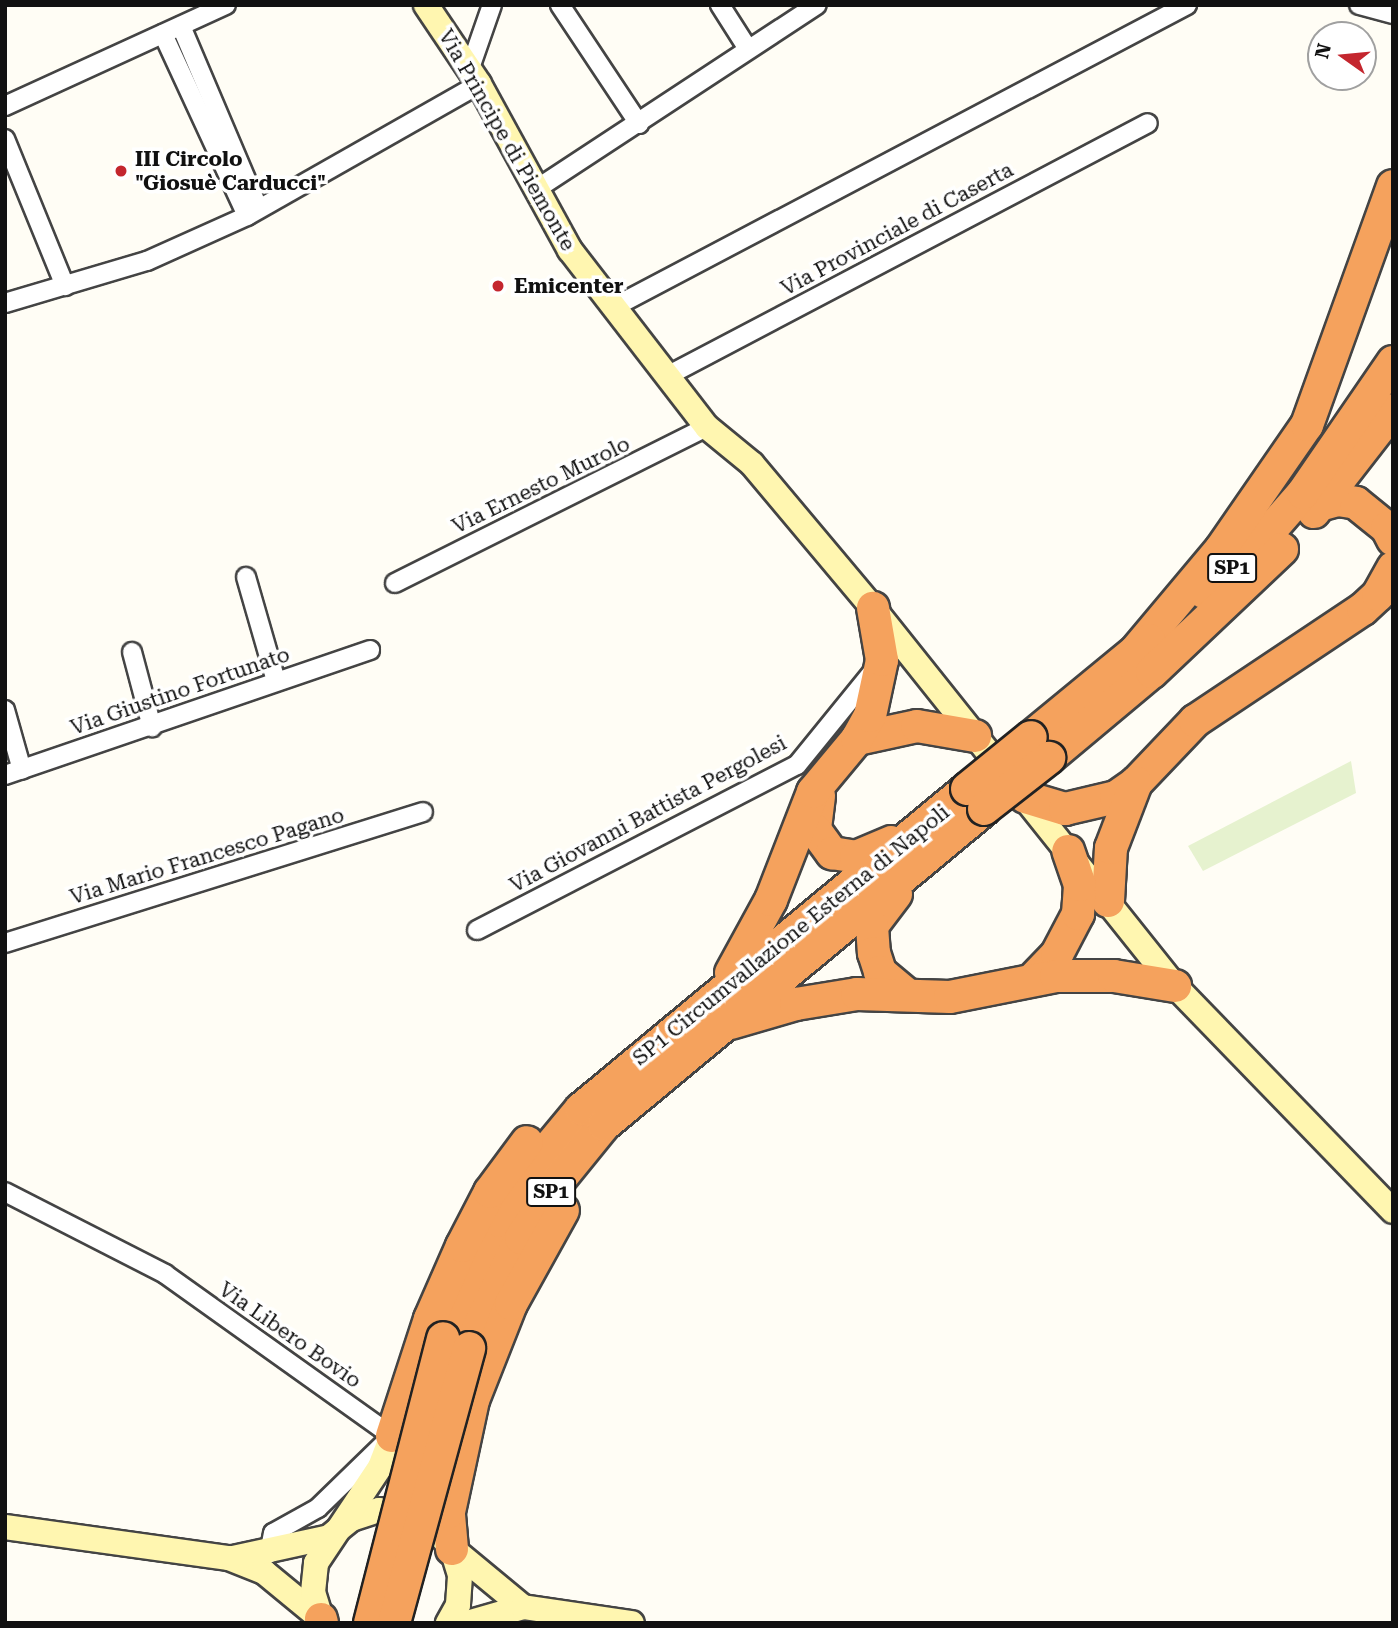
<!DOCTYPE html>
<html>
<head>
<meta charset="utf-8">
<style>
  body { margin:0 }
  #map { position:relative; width:1398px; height:1628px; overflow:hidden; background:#fffdf5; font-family:"Roboto Serif",serif }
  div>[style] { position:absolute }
  .pitch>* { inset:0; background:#e6f2cf }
  .roads { filter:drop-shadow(2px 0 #444) drop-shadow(-2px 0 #444) drop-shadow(0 2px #444) drop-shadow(0 -2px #444) }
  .street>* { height:18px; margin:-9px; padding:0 9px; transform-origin:9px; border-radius:9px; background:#fff }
  .secondary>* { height:24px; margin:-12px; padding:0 12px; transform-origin:12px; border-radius:12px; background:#fff6b0 }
  .highway>* { height:32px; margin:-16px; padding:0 16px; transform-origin:16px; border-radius:16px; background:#f5a25d }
  .bridges { filter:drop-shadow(2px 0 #222) drop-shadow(-2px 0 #222) drop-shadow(0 2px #222) drop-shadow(0 -2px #222) }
  .highway-bridge>* { height:32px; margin:-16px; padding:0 16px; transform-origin:16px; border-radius:16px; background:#f5a25d }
  .dots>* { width:19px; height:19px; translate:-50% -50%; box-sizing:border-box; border:4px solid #fff; border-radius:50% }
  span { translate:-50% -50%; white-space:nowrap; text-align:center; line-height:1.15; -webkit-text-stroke:7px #fff; paint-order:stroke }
  .shield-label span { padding:2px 5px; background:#fff; border:2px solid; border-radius:5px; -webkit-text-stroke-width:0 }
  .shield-label { font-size:19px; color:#111; font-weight:700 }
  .street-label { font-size:21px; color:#111 }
  .poi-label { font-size:21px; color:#111; font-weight:700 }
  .left { translate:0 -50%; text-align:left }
  .frame { position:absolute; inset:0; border:7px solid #111; pointer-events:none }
  .north { position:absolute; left:1307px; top:21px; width:70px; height:70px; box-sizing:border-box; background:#fff; border:2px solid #a0a0a0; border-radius:50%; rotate:285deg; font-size:19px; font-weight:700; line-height:28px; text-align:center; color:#111 }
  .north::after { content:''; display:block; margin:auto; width:24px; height:32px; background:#c4262e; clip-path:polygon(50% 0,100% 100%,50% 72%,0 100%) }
</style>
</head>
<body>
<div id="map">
  <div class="pitch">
    <div style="clip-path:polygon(1351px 761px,1356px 793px,1203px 871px,1188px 846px)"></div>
  </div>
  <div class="roads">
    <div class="street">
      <div style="left:560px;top:5px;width:143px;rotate:56.4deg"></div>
      <div style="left:720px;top:5px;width:52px;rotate:57.5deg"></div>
      <div style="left:1359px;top:5px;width:35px;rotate:15deg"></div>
      <div style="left:181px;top:26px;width:197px;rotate:67deg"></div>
      <div style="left:163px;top:34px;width:200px;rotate:65.2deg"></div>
      <div style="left:470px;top:68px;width:67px;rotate:-70.8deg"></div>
      <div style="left:5px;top:106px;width:243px;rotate:-24.6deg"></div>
      <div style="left:5px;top:139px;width:159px;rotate:67.8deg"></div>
      <div style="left:535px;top:190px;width:337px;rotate:-33.3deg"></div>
      <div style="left:5px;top:303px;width:148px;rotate:-16.5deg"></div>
      <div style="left:147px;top:261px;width:110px;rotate:-24.2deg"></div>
      <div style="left:247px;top:216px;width:267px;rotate:-29.6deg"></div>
      <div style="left:612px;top:308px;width:650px;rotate:-27.79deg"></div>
      <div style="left:667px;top:376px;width:543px;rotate:-27.74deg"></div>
      <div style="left:246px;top:577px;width:108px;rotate:73.9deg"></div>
      <div style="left:395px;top:583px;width:349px;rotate:-26.6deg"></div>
      <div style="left:132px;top:652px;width:78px;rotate:75.1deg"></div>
      <div style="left:5px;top:710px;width:62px;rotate:74.2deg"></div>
      <div style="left:5px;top:775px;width:386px;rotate:-18.9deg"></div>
      <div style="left:477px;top:930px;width:360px;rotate:-27.3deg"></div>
      <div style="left:797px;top:765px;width:124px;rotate:-50.9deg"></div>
      <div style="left:5px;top:943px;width:438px;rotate:-17.4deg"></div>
      <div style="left:5px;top:1192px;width:180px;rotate:27.1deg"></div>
      <div style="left:165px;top:1274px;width:279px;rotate:35.5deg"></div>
      <div style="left:392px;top:1436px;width:103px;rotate:135.8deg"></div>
      <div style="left:318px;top:1508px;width:51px;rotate:150.9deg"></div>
      <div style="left:273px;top:1533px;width:21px;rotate:101deg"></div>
    </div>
    <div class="secondary">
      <div style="left:426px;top:5px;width:95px;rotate:56.1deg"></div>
      <div style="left:479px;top:84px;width:189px;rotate:61.3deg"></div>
      <div style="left:570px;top:250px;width:224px;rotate:52.3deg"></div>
      <div style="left:707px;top:427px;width:58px;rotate:39.4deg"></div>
      <div style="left:752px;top:464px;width:188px;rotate:50deg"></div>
      <div style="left:873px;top:608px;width:484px;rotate:51.4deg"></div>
      <div style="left:1175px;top:986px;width:313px;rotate:45.9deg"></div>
      <div style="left:5px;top:1527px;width:226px;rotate:7.9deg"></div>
      <div style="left:229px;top:1558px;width:38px;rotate:22deg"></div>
      <div style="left:264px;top:1572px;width:74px;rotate:39.5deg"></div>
      <div style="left:442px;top:1537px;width:16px;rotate:50deg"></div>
      <div style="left:452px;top:1549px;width:28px;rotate:73deg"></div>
      <div style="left:460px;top:1576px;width:29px;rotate:94deg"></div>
      <div style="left:458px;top:1605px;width:21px;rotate:119deg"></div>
      <div style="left:454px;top:1550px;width:89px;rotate:39.6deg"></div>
      <div style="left:233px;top:1558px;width:98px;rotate:-12.3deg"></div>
      <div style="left:329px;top:1537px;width:28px;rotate:-39deg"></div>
      <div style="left:351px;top:1519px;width:29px;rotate:-18deg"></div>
      <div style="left:379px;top:1510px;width:35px;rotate:10deg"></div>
      <div style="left:321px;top:1618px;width:27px;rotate:-107deg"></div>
      <div style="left:313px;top:1592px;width:29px;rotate:-84deg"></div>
      <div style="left:316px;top:1563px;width:115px;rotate:-56.3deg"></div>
      <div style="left:380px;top:1467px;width:33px;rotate:-69deg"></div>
      <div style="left:467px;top:1623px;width:58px;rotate:-15.9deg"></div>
      <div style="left:523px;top:1607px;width:110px;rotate:8.4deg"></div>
    </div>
    <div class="highway">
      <div style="left:1319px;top:505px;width:20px;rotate:-15deg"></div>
      <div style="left:1338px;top:500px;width:18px;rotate:9deg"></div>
      <div style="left:1356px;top:503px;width:40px;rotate:39deg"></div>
      <div style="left:1387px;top:528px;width:13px;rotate:63deg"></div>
      <div style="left:1314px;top:512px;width:129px;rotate:-52.2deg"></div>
      <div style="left:1204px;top:592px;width:67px;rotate:-40.8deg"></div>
      <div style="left:1255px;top:548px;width:73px;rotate:-48.9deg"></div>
      <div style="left:1303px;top:493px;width:159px;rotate:-55.5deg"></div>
      <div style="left:1133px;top:654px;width:137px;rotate:-50deg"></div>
      <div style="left:1221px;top:549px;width:151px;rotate:-55.3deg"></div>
      <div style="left:1307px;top:425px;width:254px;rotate:-70.2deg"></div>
      <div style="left:1031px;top:737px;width:153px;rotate:-39.4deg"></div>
      <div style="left:857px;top:739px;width:61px;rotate:-12.2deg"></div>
      <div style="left:917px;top:726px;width:59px;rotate:9.8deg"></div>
      <div style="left:1049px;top:758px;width:134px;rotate:-39.9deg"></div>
      <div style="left:1152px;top:672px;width:179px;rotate:-43.4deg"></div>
      <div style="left:819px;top:796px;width:34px;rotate:97deg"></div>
      <div style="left:815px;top:830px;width:29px;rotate:54deg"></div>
      <div style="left:832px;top:853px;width:24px;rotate:9deg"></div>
      <div style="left:856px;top:857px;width:38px;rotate:-23deg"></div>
      <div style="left:1025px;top:797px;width:42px;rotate:16.7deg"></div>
      <div style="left:1065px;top:809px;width:52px;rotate:-13.2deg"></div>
      <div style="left:1116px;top:797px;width:24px;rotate:-35deg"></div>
      <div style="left:1136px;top:783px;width:86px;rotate:-46.4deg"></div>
      <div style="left:1195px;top:721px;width:202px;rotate:-33.7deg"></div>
      <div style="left:1363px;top:609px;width:21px;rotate:-43deg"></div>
      <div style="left:1378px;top:595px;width:31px;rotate:-61deg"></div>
      <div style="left:896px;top:894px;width:40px;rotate:127deg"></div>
      <div style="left:872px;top:926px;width:27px;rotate:86deg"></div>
      <div style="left:874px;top:953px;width:20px;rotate:72deg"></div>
      <div style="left:880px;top:972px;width:34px;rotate:40deg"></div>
      <div style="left:1108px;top:901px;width:53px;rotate:-86.8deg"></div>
      <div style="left:1111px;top:848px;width:70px;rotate:-69deg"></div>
      <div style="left:731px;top:973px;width:83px;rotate:-61.3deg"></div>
      <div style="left:771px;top:900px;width:116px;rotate:-68.7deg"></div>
      <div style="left:813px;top:792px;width:69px;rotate:-50.3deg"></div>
      <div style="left:857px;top:739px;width:26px;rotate:-61deg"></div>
      <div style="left:870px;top:716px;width:57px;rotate:-77.9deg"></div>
      <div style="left:882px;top:660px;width:53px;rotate:-99.8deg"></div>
      <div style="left:1032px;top:980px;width:36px;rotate:-46deg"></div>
      <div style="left:1057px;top:954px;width:45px;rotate:-62.3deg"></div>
      <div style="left:1078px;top:914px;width:29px;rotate:-86deg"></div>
      <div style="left:1080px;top:885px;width:36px;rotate:-109deg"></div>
      <div style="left:731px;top:1023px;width:68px;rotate:-16.3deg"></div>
      <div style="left:796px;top:1004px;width:62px;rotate:-9.3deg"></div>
      <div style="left:857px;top:994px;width:93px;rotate:1.8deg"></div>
      <div style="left:950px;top:997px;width:108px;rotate:-11.2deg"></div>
      <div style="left:1056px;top:976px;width:58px"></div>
      <div style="left:1114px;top:976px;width:62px;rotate:9.3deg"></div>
      <div style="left:443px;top:1338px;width:130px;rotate:-64.4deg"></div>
      <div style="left:499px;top:1221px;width:62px;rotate:-58.1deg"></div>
      <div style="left:532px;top:1168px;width:77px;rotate:-50.3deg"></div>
      <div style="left:581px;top:1109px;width:501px;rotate:-39.66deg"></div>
      <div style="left:469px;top:1348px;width:122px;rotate:-64.7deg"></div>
      <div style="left:521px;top:1238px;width:64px;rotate:-57.1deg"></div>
      <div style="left:556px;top:1184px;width:76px;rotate:-50.9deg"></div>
      <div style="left:604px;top:1125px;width:494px;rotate:-39.7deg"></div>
      <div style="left:392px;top:1436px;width:123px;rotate:-72deg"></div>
      <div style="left:430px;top:1319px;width:80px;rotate:-66.3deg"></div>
      <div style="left:462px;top:1246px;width:61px;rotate:-62.6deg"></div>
      <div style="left:490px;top:1192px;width:62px;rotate:-53.5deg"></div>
      <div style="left:452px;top:1549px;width:37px;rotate:-95deg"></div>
      <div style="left:449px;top:1512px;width:115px;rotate:-77.9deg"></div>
      <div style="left:473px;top:1400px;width:103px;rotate:-68.4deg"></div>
      <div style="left:511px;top:1304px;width:107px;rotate:-61deg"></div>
      <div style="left:321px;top:1619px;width:4px;rotate:76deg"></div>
    </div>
  </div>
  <div class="bridges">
    <div class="highway-bridge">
      <div style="left:967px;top:789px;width:82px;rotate:-39.1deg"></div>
      <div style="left:984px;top:809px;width:83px;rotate:-38.1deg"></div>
      <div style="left:370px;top:1623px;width:294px;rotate:-75.6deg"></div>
      <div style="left:394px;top:1623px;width:285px;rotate:-74.7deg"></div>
    </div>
  </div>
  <div class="dots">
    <div style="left:121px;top:171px;background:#c4262e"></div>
    <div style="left:498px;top:286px;background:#c4262e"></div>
  </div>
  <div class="shield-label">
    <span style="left:1232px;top:568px">SP1</span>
    <span style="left:551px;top:1192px">SP1</span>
  </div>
  <div class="street-label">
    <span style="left:507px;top:140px;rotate:60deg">Via Principe di Piemonte</span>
    <span style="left:897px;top:229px;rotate:-28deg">Via Provinciale di Caserta</span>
    <span style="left:541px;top:485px;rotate:-26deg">Via Ernesto Murolo</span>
    <span style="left:180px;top:691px;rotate:-19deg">Via Giustino Fortunato</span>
    <span style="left:648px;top:814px;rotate:-28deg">Via Giovanni Battista Pergolesi</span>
    <span style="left:207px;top:856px;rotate:-17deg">Via Mario Francesco Pagano</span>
    <span style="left:791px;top:935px;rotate:-39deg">SP1 Circumvallazione Esterna di Napoli</span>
    <span style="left:290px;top:1335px;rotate:35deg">Via Libero Bovio</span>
  </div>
  <div class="poi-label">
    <span class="left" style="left:135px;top:171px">III Circolo<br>"Giosuè Carducci"</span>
    <span class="left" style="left:514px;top:286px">Emicenter</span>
  </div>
  <div class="frame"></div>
  <div class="north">N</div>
</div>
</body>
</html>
